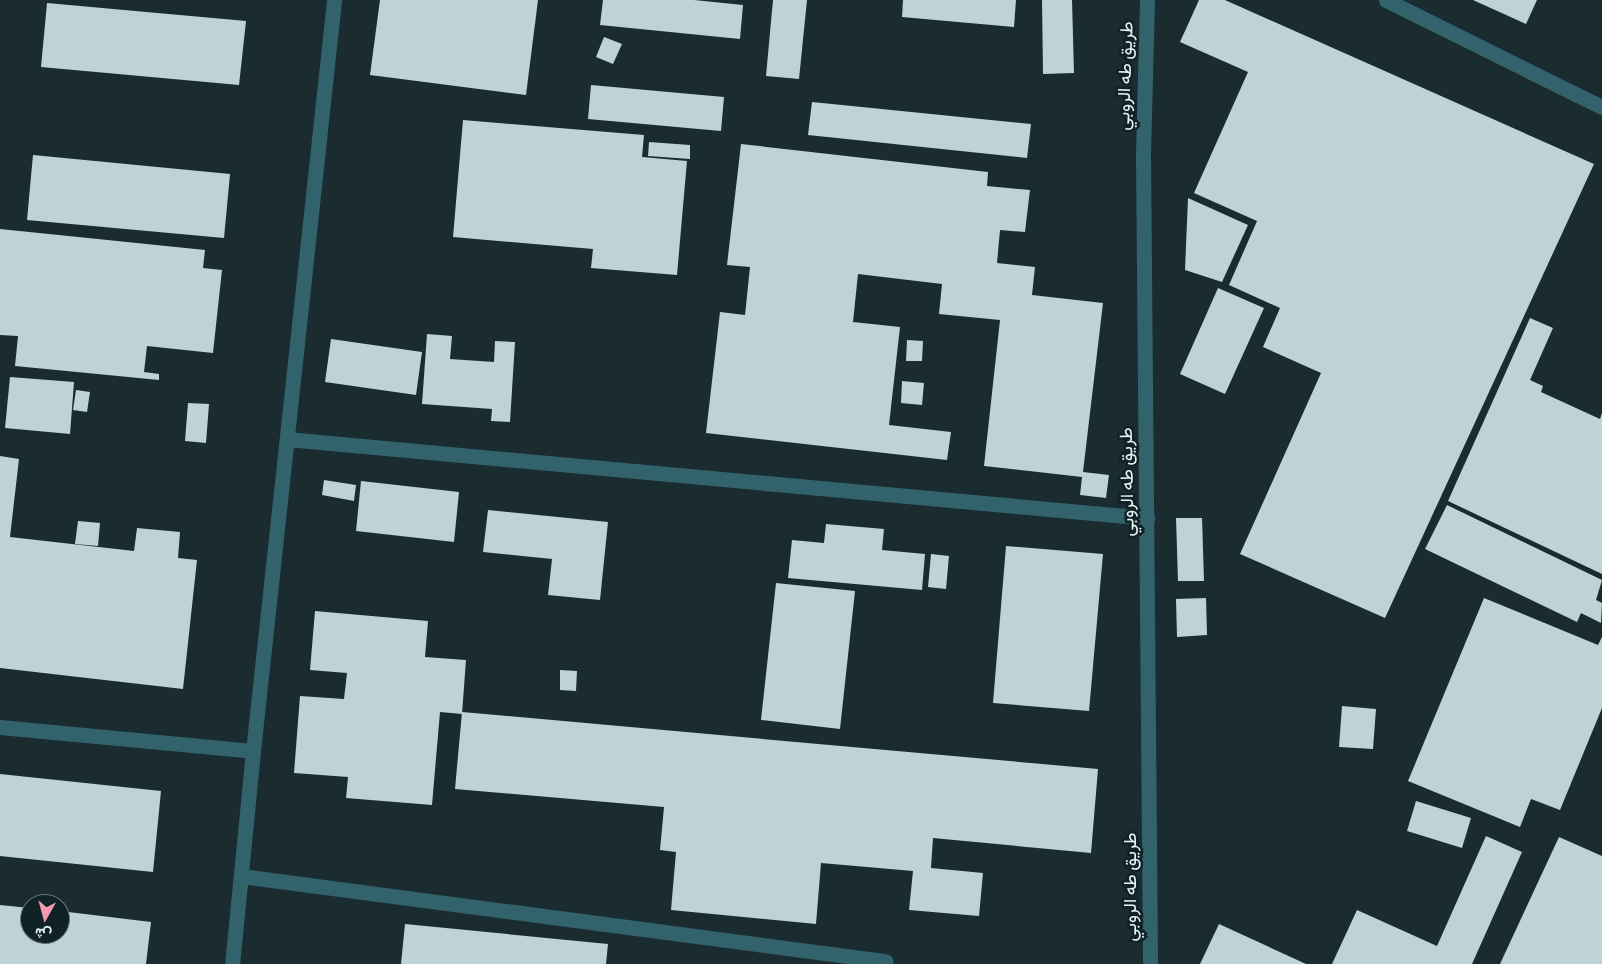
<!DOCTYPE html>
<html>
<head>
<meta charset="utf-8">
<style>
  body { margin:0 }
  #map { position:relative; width:1602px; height:964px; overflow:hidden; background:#1a2c30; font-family:"Source Sans 3",Vazirmatn,sans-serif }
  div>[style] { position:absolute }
  .building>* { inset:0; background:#bdd3d8 }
  .service>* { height:15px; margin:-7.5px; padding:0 7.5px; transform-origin:7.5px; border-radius:7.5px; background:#32626c }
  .minor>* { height:15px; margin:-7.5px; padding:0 7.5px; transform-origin:7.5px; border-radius:7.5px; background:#32626c }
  span { translate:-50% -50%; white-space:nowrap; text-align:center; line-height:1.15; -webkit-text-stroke:5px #102226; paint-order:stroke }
  .street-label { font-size:18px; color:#e7f2f4 }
  .north { position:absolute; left:20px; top:894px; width:50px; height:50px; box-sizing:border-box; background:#102226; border:1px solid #667578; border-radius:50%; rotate:187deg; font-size:14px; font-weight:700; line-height:20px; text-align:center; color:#e7f2f4 }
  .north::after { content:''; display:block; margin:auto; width:18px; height:22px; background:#f39aaa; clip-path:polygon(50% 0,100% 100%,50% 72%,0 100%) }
</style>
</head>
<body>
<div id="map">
  <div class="building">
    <div style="clip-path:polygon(380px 0,538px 0,526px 95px,370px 75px)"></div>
    <div style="clip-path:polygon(603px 0,694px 0,743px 5px,740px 39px,600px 25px)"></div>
    <div style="clip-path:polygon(773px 0,807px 0,799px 79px,766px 76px)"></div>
    <div style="clip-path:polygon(903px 0,1016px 0,1014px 27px,902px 17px)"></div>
    <div style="clip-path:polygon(1042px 0,1072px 0,1074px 73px,1043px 74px)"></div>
    <div style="clip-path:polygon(1199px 0,1225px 0,1594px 164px,1385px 618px,1240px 554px,1321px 373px,1263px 347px,1280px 308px,1229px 285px,1257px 221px,1194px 193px,1248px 72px,1180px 42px)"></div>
    <div style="clip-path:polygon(1473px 0,1537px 0,1526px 24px)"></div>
    <div style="clip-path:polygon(47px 3px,246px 21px,239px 85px,41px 67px)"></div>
    <div style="clip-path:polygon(604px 37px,622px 44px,613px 64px,596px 57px)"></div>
    <div style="clip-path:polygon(591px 85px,724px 97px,721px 131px,588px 119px)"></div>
    <div style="clip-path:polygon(812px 102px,1031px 124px,1027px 158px,808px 135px)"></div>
    <div style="clip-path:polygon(463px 120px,644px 135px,642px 157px,687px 161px,677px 275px,591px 268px,593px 249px,453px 237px)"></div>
    <div style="clip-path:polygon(649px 142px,690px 145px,690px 159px,648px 156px)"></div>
    <div style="clip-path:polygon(741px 144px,988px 172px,987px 186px,1030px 190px,1025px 232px,1000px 230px,997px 263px,1035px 267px,1032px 295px,1103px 303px,1083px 472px,1109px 475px,1106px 498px,1080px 495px,1082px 477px,984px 466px,1000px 320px,939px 314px,942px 284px,858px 274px,853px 322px,900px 327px,889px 425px,951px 432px,947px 460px,706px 433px,720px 312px,745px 315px,750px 267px,727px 265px)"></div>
    <div style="clip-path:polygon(33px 155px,230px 174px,224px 238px,27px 220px)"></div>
    <div style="clip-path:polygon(1188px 198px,1248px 225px,1222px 282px,1185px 270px)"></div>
    <div style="clip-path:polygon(0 229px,205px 250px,203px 268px,222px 270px,213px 353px,147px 346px,144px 372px,159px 374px,159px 380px,15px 366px,18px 336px,0 335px)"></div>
    <div style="clip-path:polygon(1218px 288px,1264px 308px,1225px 394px,1180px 374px)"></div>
    <div style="clip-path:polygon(1530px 318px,1553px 328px,1530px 380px,1543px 386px,1541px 392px,1600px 419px,1602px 413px,1602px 574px,1448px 501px)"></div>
    <div style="clip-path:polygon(427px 334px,452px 336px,450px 359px,494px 362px,495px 341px,515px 342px,510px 422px,491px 421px,492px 409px,422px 404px)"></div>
    <div style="clip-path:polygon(331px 339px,422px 352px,416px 395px,325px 382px)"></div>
    <div style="clip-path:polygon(907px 340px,923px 341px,922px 361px,906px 361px)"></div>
    <div style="clip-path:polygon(10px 377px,74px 382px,70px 434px,5px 428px)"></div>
    <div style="clip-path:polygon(902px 381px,924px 383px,922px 405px,901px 403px)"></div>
    <div style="clip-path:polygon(76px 390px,90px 392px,87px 412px,73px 410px)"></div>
    <div style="clip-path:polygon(188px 403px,209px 404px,206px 443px,185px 441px)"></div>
    <div style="clip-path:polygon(0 456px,19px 459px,10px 537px,134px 551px,137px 528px,180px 532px,178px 558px,197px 560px,183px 689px,0 668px)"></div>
    <div style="clip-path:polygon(324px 480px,356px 485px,354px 501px,322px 495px)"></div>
    <div style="clip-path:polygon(361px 481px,459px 492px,454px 542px,356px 531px)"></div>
    <div style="clip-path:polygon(1447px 505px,1602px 580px,1596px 600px,1602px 603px,1601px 623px,1581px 613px,1577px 622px,1425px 549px)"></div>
    <div style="clip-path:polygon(488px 510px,608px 522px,600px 600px,548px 595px,552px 559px,483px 552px)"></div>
    <div style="clip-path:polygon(1176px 518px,1202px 518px,1204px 581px,1178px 581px)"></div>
    <div style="clip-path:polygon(78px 521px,100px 523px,98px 546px,75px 544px)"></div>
    <div style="clip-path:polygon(826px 524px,884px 529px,882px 550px,925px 554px,922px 590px,788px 578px,792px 540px,824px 543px)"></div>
    <div style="clip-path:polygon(1006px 546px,1103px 554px,1089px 711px,993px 703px)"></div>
    <div style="clip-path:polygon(931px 554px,949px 556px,946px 589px,928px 587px)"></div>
    <div style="clip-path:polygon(776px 583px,855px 591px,840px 729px,761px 720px)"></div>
    <div style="clip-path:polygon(1206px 598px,1207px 635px,1177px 637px,1176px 599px)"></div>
    <div style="clip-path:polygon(1484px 598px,1598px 645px,1602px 637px,1602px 708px,1560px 810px,1531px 799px,1520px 827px,1408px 781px)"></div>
    <div style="clip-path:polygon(315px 611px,428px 621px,425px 657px,466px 660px,462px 714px,440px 712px,432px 805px,346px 798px,348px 777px,294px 773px,300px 696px,344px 699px,347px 673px,310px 670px)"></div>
    <div style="clip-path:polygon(560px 670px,577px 671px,576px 691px,560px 690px)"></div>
    <div style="clip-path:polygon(1342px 706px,1376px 709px,1373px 749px,1339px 747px)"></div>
    <div style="clip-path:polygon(462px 712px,1098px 769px,1091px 853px,933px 838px,931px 868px,983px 873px,979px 916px,909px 910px,913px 871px,821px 863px,816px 924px,671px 910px,676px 852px,660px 850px,664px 807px,455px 789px)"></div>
    <div style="clip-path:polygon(0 774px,161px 791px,153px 872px,0 856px)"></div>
    <div style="clip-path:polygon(1416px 801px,1471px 818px,1462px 848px,1407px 831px)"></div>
    <div style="clip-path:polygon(1486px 836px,1522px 852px,1472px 964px,1332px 964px,1357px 910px,1437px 946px)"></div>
    <div style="clip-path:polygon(1559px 837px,1602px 856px,1602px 964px,1500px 964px)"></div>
    <div style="clip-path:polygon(0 905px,30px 908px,30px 934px,60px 934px,60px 911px,151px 922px,146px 964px,0 964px)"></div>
    <div style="clip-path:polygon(405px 924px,608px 944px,606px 964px,401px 964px)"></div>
    <div style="clip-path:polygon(1219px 924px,1306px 964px,1200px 964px)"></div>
  </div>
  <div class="service">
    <div style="left:287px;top:439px;width:864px;rotate:5.25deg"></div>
    <div style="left:0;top:727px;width:254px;rotate:5.4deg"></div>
    <div style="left:253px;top:751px;width:214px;rotate:95.6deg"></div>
    <div style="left:253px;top:751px;width:755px;rotate:-83.84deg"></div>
    <div style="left:241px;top:876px;width:650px;rotate:7.52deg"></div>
  </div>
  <div class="minor">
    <div style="left:1147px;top:0;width:155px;rotate:91.5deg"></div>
    <div style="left:1143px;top:155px;width:809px;rotate:89.5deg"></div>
    <div style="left:1386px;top:0;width:241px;rotate:26.4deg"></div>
  </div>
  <div class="street-label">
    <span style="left:1126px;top:76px;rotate:-88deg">طريق طه الروبي</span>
    <span style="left:1128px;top:482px;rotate:-91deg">طريق طه الروبي</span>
    <span style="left:1131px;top:887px;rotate:-90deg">طريق طه الروبي</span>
  </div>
  <div class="north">ش</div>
</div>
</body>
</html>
